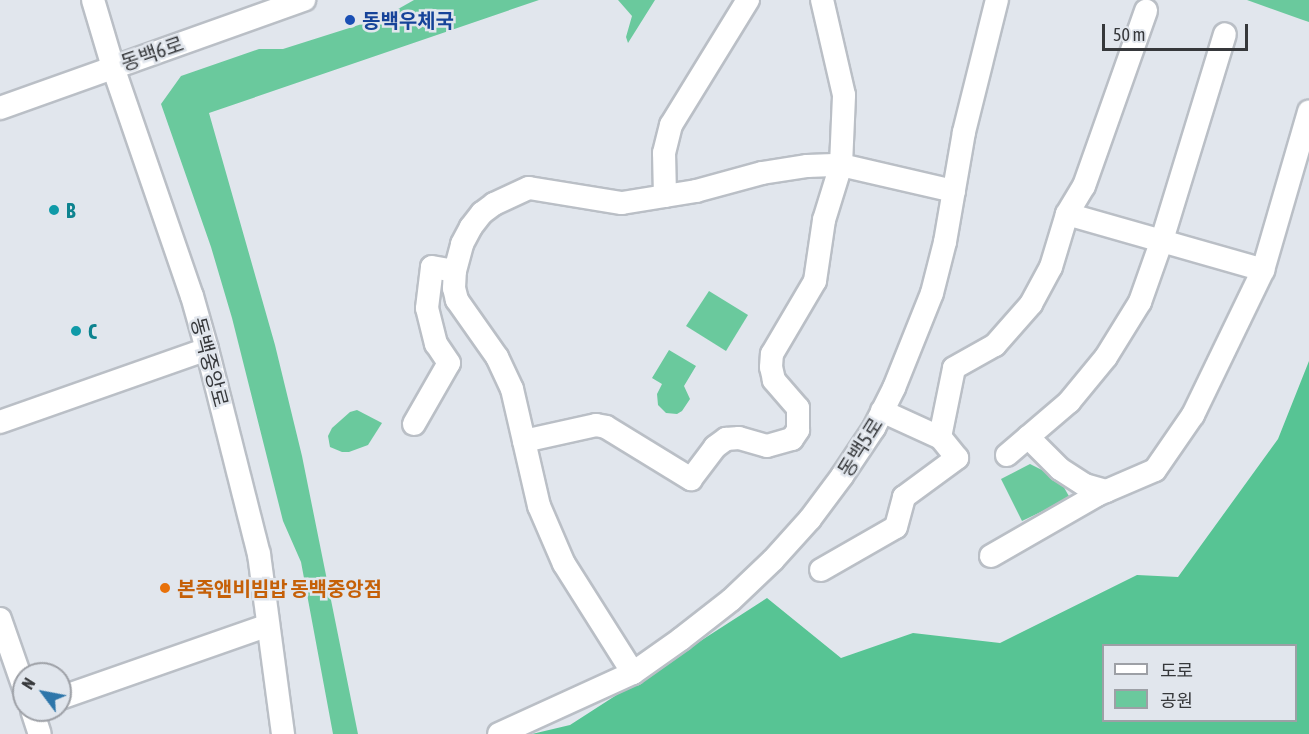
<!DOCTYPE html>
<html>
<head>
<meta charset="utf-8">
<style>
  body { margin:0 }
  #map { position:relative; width:1309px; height:734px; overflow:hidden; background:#e1e6ed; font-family:"Asap Condensed","Noto Sans KR",sans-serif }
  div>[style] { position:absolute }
  .green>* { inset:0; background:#6ac99d }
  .forest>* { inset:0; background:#57c494 }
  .roads { filter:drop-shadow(2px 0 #babfc6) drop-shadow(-2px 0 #babfc6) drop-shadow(0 2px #babfc6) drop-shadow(0 -2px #babfc6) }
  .minor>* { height:22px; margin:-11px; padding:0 11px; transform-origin:11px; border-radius:11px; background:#fff }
  .dots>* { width:16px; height:16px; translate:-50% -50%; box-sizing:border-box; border:3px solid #e1e6ed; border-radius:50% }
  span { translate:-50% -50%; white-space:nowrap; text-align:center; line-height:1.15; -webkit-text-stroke:5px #e1e6ed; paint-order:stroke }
  .transit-label { font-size:20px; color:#164399; font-weight:700 }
  .left { translate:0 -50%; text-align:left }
  .street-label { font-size:20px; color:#36383b }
  .culture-label { font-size:20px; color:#0d838f; font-weight:700 }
  .food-label { font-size:20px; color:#c56008; font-weight:700 }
  .legend { position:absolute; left:1102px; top:644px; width:195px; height:78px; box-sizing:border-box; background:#e1e6ed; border:2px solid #9da0a6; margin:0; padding:8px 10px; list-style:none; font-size:18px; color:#36383b }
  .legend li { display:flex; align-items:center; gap:12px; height:30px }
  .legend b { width:30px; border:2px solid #9da0a6 }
  .north { position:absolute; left:12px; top:662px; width:60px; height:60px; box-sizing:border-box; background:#e1e6ed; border:2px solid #9da0a6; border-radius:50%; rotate:302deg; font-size:16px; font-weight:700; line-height:24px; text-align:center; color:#36383b }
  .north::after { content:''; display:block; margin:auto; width:21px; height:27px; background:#2e76aa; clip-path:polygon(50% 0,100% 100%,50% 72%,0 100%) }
  .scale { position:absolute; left:1102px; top:24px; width:146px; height:27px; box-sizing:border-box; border:3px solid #36383b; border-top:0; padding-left:8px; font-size:18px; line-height:21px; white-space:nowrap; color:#36383b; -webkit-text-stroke:4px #e1e6ed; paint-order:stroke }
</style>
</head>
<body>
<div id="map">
  <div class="green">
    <div style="clip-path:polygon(414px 0,539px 0,209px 113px,275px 345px,302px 456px,358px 734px,333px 734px,301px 562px,283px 521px,232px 318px,211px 247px,161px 104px,181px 76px,259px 49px,283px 49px,384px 17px)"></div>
    <div style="clip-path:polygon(618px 0,655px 0,628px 43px,626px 37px,632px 16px)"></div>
    <div style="clip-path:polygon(1247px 0,1309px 0,1309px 22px,1303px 20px)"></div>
    <div style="clip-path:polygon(709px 291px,748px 315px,726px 351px,686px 326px)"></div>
    <div style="clip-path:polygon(669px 350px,696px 366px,684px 386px,690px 399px,682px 411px,677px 414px,666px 413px,658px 405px,657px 394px,662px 384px,652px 378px)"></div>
    <div style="clip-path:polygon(357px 410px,382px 423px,368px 445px,349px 452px,342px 452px,330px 447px,328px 436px,332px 428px,350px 412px)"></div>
    <div style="clip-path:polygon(1030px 464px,1052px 475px,1062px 484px,1070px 498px,1022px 521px,1001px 479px)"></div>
  </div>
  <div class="forest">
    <div style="clip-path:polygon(evenodd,1309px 361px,1309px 734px,532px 734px,570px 725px,767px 598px,841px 658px,913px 633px,1000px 643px,1137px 575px,1178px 577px,1278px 439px,1309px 361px,1104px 646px,1296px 646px,1296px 720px,1104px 720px,1104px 646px)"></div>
  </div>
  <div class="roads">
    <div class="minor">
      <div style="left:93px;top:0;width:70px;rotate:73.4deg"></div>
      <div style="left:113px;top:67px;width:242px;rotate:71deg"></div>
      <div style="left:192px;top:296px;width:55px;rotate:74.2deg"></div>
      <div style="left:207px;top:349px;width:211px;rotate:75.8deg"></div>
      <div style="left:259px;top:554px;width:182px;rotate:82.4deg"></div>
      <div style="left:0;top:108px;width:323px;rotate:-19.6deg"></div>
      <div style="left:665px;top:196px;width:43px;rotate:-91.3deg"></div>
      <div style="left:664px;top:153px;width:29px;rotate:-76deg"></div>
      <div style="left:671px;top:125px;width:147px;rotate:-58.4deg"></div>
      <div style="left:1067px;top:214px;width:204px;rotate:15.9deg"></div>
      <div style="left:0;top:422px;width:219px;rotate:-19.4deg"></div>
      <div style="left:414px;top:424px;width:70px;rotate:-60.2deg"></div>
      <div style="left:449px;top:363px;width:23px;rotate:-124deg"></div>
      <div style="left:436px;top:344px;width:37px;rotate:-104deg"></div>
      <div style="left:427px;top:308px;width:41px;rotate:-83deg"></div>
      <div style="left:432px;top:267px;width:23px;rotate:10deg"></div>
      <div style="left:940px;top:437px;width:70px;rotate:-78.5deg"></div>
      <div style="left:954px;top:368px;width:47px;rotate:-29.3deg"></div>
      <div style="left:995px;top:345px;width:55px;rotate:-48.7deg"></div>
      <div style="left:1031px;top:304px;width:42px;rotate:-61.6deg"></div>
      <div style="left:1051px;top:267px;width:55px;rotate:-73.2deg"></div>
      <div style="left:1067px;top:214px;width:33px;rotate:-59deg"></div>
      <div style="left:1084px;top:186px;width:186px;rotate:-70.5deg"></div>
      <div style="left:1028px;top:437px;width:45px;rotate:45deg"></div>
      <div style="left:1060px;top:469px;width:30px;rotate:33deg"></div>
      <div style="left:1085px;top:485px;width:22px;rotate:16deg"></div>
      <div style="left:524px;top:441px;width:74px;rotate:-12.5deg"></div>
      <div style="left:596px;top:425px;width:10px;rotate:11deg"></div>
      <div style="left:606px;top:427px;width:100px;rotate:31.5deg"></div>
      <div style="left:691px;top:479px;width:40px;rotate:-53deg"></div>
      <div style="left:715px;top:447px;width:14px;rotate:-36deg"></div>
      <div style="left:726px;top:439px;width:13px;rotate:-4deg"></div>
      <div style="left:739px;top:438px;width:29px;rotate:16deg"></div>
      <div style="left:767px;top:446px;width:26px;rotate:-16deg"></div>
      <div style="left:792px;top:439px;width:11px;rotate:-56deg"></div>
      <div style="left:798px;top:430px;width:22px;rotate:-90deg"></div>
      <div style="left:798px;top:408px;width:37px;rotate:-131deg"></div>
      <div style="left:774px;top:380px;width:13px;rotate:-103deg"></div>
      <div style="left:771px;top:367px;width:13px;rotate:-86deg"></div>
      <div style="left:772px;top:354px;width:85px;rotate:-59.5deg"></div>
      <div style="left:815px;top:281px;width:62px;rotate:-81.6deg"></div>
      <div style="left:824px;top:220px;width:58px;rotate:-72.8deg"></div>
      <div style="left:841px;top:165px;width:70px;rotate:-87.5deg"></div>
      <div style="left:844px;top:95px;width:98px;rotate:-103deg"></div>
      <div style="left:1007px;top:455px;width:82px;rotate:-40.5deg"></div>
      <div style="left:1069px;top:402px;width:58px;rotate:-50.6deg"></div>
      <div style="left:1106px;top:357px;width:65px;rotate:-58.3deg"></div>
      <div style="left:1140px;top:302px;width:66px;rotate:-70.5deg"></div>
      <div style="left:1162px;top:240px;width:215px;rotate:-73deg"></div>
      <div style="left:991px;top:556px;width:122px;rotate:-29.9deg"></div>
      <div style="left:1097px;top:495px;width:63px;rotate:-23.3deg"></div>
      <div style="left:1155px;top:470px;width:67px;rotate:-55.4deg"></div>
      <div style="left:1193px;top:415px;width:161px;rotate:-64.2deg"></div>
      <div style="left:1263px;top:270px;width:165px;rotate:-73.8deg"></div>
      <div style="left:821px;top:570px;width:86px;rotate:-29.8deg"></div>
      <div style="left:896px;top:527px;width:31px;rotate:-75deg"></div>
      <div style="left:904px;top:497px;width:66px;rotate:-36.3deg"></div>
      <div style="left:957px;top:458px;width:26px;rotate:-129deg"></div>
      <div style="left:941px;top:438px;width:65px;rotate:-155.4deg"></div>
      <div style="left:0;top:619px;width:73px;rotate:70.8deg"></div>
      <div style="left:633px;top:673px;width:129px;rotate:-122.3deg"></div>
      <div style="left:564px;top:564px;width:63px;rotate:-113.3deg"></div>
      <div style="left:539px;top:506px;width:120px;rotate:-103deg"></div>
      <div style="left:512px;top:389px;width:35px;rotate:-115deg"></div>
      <div style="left:497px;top:357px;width:70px;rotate:-125.1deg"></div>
      <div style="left:457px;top:300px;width:12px;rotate:-104deg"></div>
      <div style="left:454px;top:288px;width:17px;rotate:-87deg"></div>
      <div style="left:455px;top:271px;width:28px;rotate:-75deg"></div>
      <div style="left:462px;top:244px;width:19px;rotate:-62deg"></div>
      <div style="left:471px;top:227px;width:18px;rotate:-52deg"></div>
      <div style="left:482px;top:213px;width:15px;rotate:-37deg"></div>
      <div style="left:494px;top:204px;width:38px;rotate:-25deg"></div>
      <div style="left:529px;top:188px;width:94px;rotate:9.2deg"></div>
      <div style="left:622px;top:203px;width:75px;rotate:-9.2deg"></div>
      <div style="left:696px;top:191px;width:68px;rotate:-15.3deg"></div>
      <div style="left:762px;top:173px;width:46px;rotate:-8.8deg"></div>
      <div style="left:807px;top:166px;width:34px;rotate:-2deg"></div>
      <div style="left:841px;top:165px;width:116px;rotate:13deg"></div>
      <div style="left:60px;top:698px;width:220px;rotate:-19.3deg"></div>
      <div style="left:32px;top:710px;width:25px;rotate:72deg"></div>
      <div style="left:499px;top:734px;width:147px;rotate:-24.5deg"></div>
      <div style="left:633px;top:673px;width:59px;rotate:-35.3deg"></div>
      <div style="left:681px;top:639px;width:63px;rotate:-38deg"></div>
      <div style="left:731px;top:600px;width:58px;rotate:-43.6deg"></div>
      <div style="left:773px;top:560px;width:55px;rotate:-47.9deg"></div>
      <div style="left:810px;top:519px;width:54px;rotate:-53.3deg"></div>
      <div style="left:842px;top:476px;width:58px;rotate:-56.3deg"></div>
      <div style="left:874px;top:428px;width:45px;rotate:-63.4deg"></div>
      <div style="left:894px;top:388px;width:102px;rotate:-68.2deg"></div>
      <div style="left:932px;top:293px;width:53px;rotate:-75.7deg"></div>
      <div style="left:945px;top:242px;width:112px;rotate:-80.2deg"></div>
      <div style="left:964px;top:132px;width:136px;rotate:-76deg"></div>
    </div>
  </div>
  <div class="dots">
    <div style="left:350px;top:20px;background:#1a4fb4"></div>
    <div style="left:54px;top:210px;background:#0f9aa8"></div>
    <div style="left:76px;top:331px;background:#0f9aa8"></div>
    <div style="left:165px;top:588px;background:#e8710a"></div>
  </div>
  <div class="transit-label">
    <span class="left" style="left:362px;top:20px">동백우체국</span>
  </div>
  <div class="street-label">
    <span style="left:152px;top:53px;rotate:-19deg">동백6로</span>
    <span style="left:210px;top:362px;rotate:75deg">동백중앙로</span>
    <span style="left:860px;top:447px;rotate:-58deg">동백5로</span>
  </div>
  <div class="culture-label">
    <span class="left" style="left:66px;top:210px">B</span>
    <span class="left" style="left:88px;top:331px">C</span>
  </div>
  <div class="food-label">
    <span class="left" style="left:177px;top:588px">본죽앤비빔밥 동백중앙점</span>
  </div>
  <ul class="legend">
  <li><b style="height:8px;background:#fff"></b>도로</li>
  <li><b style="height:16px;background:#6ac99d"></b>공원</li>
  </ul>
  <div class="north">N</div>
  <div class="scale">50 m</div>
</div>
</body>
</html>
